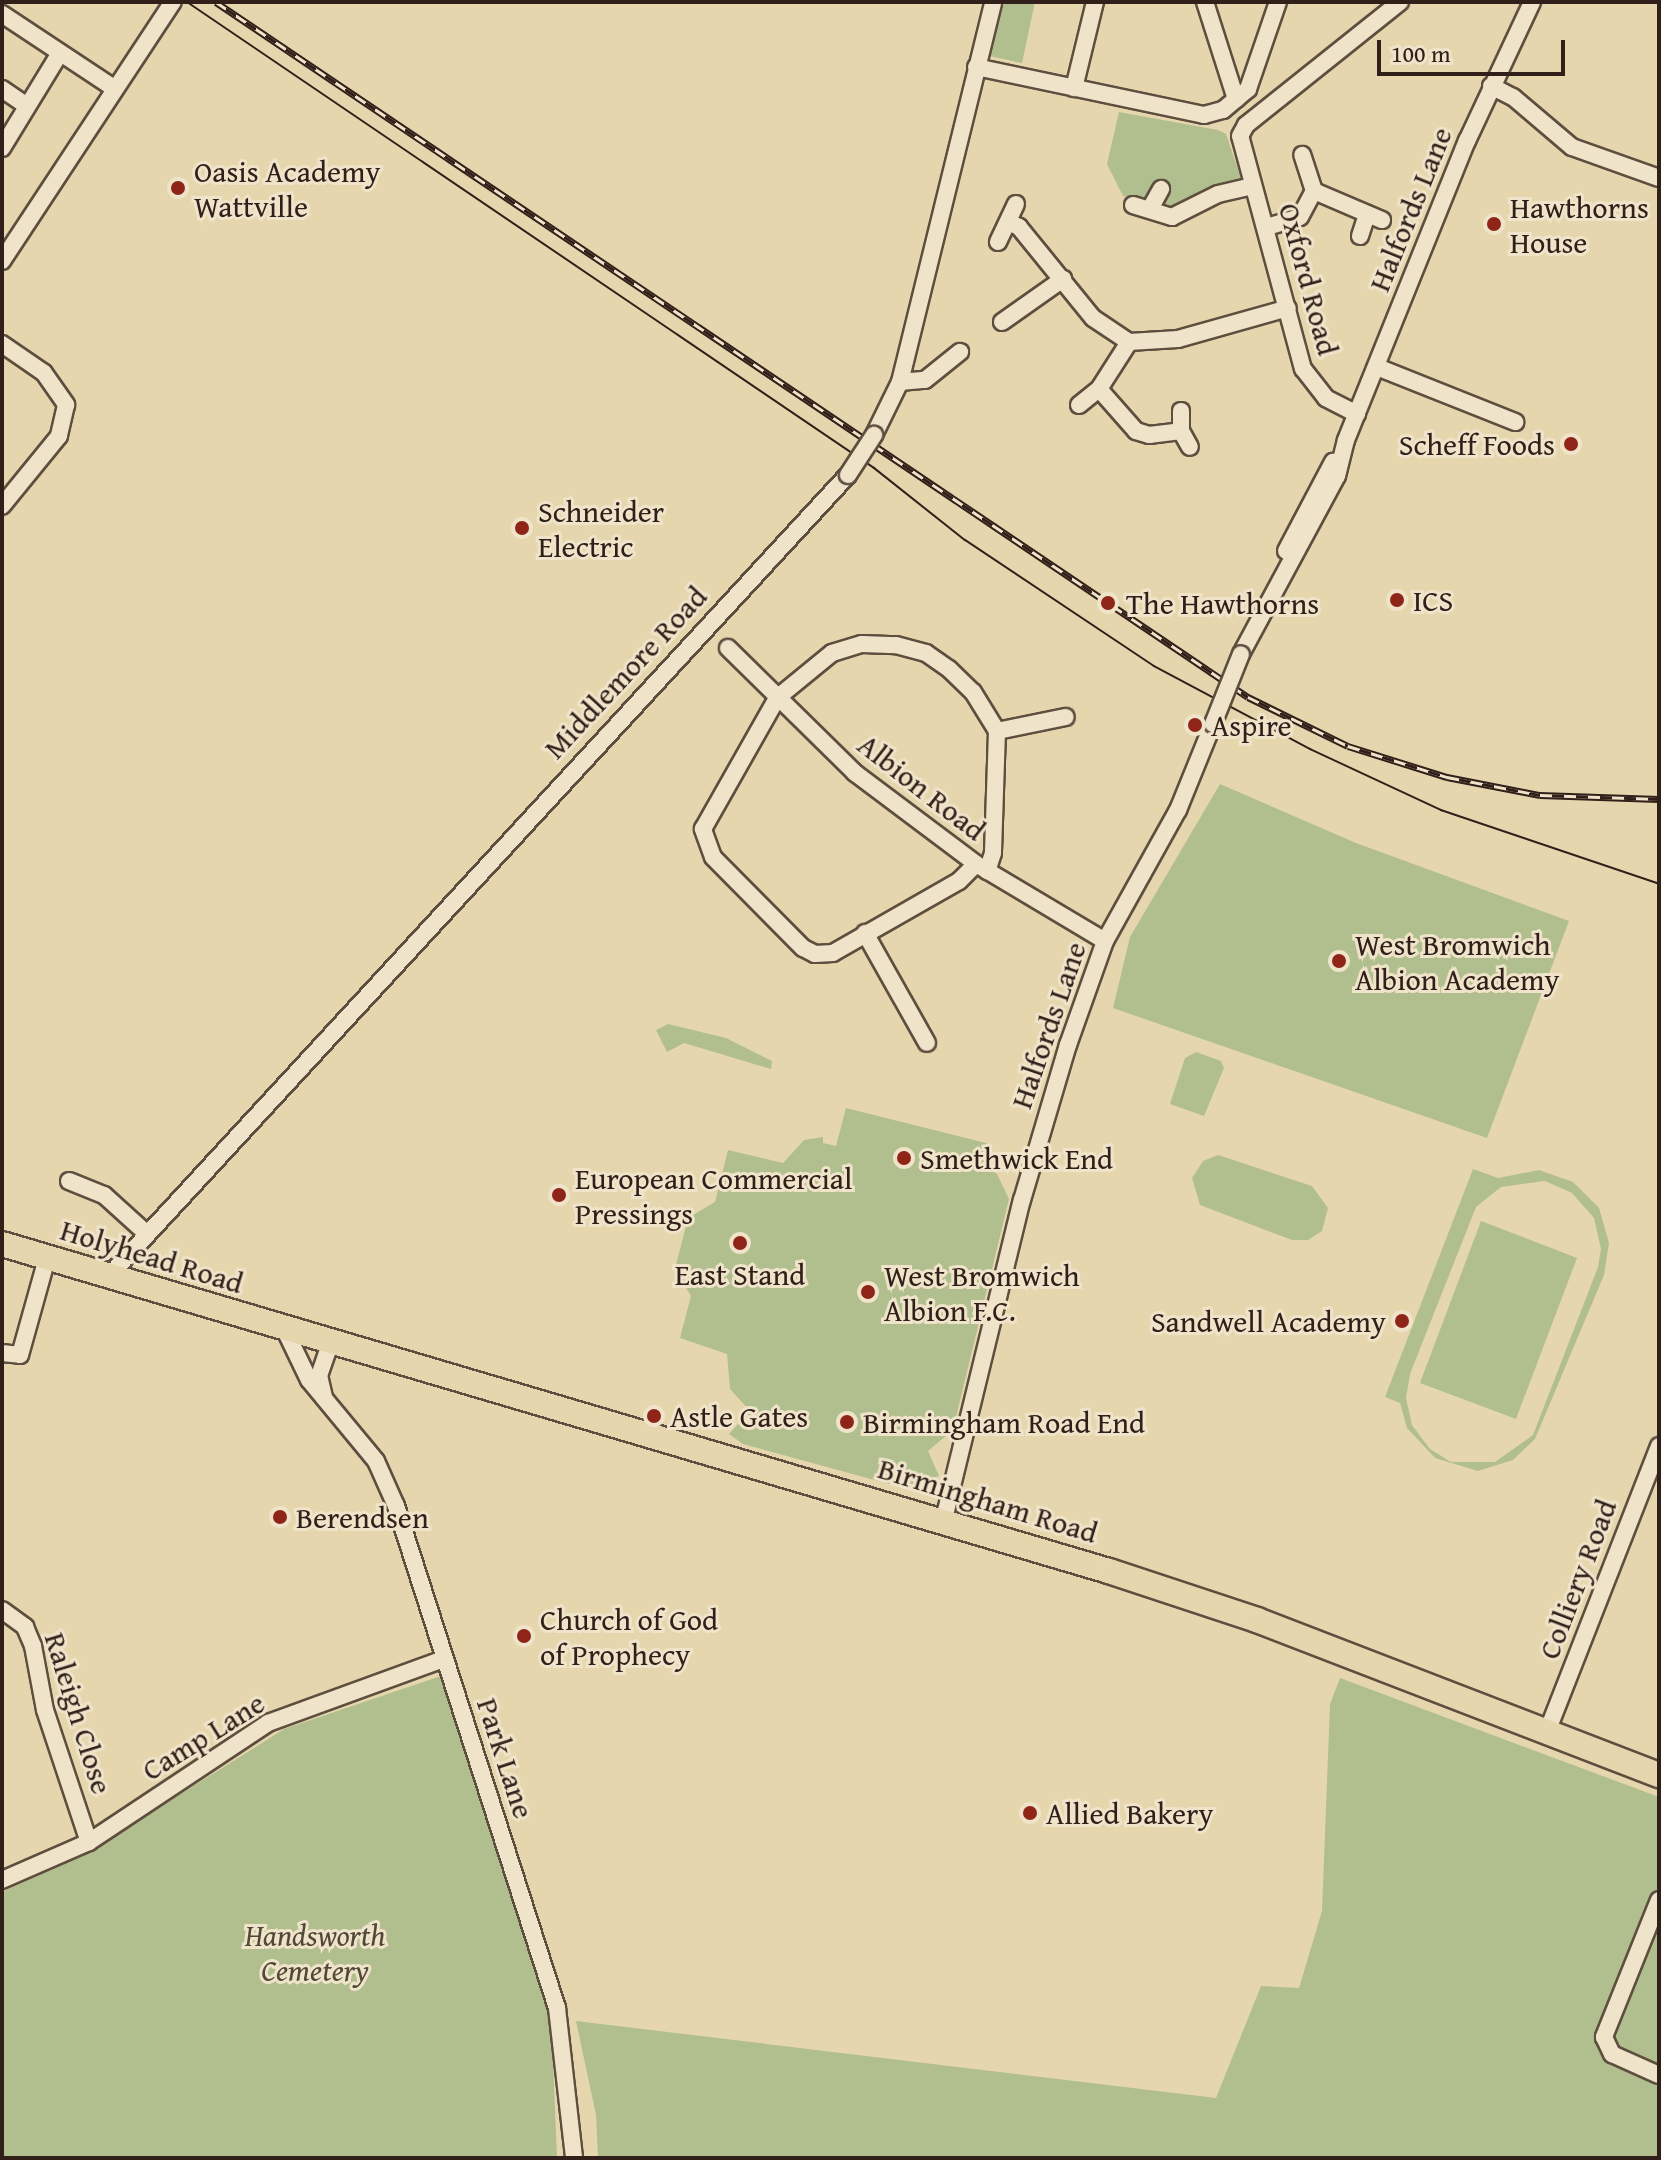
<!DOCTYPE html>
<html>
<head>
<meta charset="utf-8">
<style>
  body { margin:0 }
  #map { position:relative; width:1661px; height:2160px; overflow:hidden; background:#e6d6ae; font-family:"Gentium Book Plus",serif }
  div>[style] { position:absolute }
  .green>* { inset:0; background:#b1bf8e }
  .roads { filter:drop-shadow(2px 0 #5e4e3f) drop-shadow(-2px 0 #5e4e3f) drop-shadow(0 2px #5e4e3f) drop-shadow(0 -2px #5e4e3f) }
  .minor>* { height:16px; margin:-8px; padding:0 8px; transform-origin:8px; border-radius:8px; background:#efe4ca }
  .highway>* { height:24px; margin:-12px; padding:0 12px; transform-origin:12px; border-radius:12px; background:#e6d6ae }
  .tram>* { height:2px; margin:-1px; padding:0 1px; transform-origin:1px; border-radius:1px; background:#31201a }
  .rail>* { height:7px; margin-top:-3.5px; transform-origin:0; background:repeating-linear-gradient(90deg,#efe4ca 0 12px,#31201a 0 24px); box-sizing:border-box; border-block:2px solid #31201a }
  .bridges { filter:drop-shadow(2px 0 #5e4e3f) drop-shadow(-2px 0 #5e4e3f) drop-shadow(0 2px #5e4e3f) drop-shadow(0 -2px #5e4e3f) }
  .minor-bridge>* { height:16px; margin:-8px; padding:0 8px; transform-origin:8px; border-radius:8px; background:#efe4ca }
  .dots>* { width:22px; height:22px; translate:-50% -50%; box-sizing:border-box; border:4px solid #efe4ca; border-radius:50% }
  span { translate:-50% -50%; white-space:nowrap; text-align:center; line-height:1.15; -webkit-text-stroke:6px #efe4ca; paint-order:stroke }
  .poi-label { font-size:30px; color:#31201a }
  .left { translate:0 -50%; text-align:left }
  .right { translate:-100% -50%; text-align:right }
  .street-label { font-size:30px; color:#31201a }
  .park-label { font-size:30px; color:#514837; font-style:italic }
  .frame { position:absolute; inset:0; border:4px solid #31201a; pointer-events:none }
  .scale { position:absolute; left:1377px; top:40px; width:188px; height:36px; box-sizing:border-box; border:4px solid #31201a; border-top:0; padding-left:10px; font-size:24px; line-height:28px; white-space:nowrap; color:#31201a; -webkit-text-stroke:6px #efe4ca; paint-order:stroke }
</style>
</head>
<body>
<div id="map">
  <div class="green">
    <div style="clip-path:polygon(1004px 2px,1035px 2px,1022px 63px,990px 56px)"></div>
    <div style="clip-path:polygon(1119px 112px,1218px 130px,1226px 134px,1242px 181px,1182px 209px,1164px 209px,1166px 192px,1157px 187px,1146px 199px,1123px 196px,1107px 164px)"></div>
    <div style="clip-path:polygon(1220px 784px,1356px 843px,1569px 921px,1487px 1138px,1113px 1008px,1130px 937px)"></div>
    <div style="clip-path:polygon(668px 1024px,726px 1038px,772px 1061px,771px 1069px,684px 1043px,667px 1052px,656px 1030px)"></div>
    <div style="clip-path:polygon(1196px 1052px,1221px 1061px,1224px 1068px,1204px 1116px,1170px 1104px,1185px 1058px)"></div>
    <div style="clip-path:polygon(846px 1108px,990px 1144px,985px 1166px,997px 1174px,1009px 1199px,956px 1417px,947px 1435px,928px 1451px,939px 1476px,919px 1484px,889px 1484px,743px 1444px,729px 1434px,750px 1411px,730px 1389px,727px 1354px,680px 1338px,691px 1296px,675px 1269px,688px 1218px,715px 1202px,728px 1150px,783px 1163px,804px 1140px,823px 1137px,823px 1143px,836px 1146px)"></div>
    <div style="clip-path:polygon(1218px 1155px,1312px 1186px,1328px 1208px,1322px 1231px,1308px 1240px,1292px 1240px,1200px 1205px,1192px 1178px,1203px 1161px)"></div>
    <div style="clip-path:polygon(evenodd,1473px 1169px,1498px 1178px,1539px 1170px,1573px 1182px,1599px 1208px,1609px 1243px,1604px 1275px,1535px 1439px,1513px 1460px,1478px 1471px,1435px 1458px,1407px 1428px,1400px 1403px,1385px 1397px,1473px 1169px,1545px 1181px,1572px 1193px,1594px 1218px,1601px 1249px,1598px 1267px,1533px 1435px,1495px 1462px,1451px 1462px,1430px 1449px,1412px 1425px,1406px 1398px,1410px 1374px,1476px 1207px,1501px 1187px,1545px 1181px)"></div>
    <div style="clip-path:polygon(1481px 1221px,1577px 1258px,1516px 1419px,1420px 1383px)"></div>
    <div style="clip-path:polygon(444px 1675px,551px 2012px,557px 2158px,2px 2158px,2px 1892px,84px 1855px,284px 1729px)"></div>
    <div style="clip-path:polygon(1340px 1678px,1659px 1797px,1659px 2158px,598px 2158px,596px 2115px,576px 2021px,1216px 2098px,1261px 1986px,1299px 1988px,1322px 1911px,1330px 1704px)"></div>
  </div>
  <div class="roads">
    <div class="minor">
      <div style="left:1205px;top:2px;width:102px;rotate:72.3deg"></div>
      <div style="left:2px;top:14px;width:134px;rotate:33.5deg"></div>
      <div style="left:976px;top:67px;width:233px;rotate:11.9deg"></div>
      <div style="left:1204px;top:115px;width:20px;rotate:-15deg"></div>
      <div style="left:1223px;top:110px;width:33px;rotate:-40deg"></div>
      <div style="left:1248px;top:89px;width:92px;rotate:-71deg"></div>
      <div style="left:1491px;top:86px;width:25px;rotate:27deg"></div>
      <div style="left:1513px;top:97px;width:77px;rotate:40.3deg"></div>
      <div style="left:1572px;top:147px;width:92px;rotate:19.6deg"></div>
      <div style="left:1074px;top:88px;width:89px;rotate:-76.3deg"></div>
      <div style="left:2px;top:89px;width:30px;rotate:34deg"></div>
      <div style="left:2px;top:148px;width:111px;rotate:-58.6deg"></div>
      <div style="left:1314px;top:191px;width:74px;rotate:23.1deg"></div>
      <div style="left:1133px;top:205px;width:41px;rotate:17.1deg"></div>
      <div style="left:1172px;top:217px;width:51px;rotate:-26.6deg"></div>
      <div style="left:1218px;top:194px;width:36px;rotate:-13deg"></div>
      <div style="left:1150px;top:209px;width:23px;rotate:-61deg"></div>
      <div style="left:1008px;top:222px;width:12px;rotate:24deg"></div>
      <div style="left:1019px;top:227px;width:117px;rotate:50.9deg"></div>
      <div style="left:1093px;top:318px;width:43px;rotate:33.7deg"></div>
      <div style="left:1129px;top:342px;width:49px;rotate:-3.5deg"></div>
      <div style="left:1178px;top:339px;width:114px;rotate:-15.7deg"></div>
      <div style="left:1267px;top:227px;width:34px;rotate:-17deg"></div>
      <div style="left:1300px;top:217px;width:30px;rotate:-62deg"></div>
      <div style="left:1314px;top:191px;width:38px;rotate:-108deg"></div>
      <div style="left:1360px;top:236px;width:23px;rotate:-72deg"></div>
      <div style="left:998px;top:242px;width:42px;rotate:-64.7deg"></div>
      <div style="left:2px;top:261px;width:310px;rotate:-56.6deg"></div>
      <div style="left:1002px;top:322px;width:75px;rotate:-35.2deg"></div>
      <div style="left:2px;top:344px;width:51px;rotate:34.6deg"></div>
      <div style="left:44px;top:373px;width:39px;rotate:55deg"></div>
      <div style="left:66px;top:405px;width:32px;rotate:103deg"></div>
      <div style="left:59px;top:436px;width:90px;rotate:129.2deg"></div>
      <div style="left:1377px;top:367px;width:149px;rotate:21.7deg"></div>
      <div style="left:900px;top:382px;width:25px;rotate:-5deg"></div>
      <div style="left:925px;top:380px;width:45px;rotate:-38.7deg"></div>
      <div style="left:1099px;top:389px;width:56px;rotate:48.6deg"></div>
      <div style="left:1136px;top:431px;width:14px;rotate:17deg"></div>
      <div style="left:1149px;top:435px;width:32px;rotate:-7deg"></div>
      <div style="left:1079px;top:405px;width:26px;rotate:-39deg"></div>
      <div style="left:1099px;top:389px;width:56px;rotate:-57.4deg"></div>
      <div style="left:1181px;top:411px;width:20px;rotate:90deg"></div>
      <div style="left:1181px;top:431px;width:18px;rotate:61deg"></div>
      <div style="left:1357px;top:414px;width:35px;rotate:-153deg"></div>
      <div style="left:1326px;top:398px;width:37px;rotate:-128deg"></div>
      <div style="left:1303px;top:369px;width:241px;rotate:-105.1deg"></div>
      <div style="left:1240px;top:136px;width:13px;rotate:-61deg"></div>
      <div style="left:1246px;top:125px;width:197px;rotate:-38.6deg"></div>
      <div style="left:874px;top:435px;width:59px;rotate:-63.9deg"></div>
      <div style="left:900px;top:382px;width:391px;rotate:-76.2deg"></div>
      <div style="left:1286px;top:551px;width:101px;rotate:-62.2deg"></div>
      <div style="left:728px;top:648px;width:178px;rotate:44.5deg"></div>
      <div style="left:855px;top:773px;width:151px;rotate:36.9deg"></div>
      <div style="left:976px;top:864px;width:150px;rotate:30.8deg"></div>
      <div style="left:1241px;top:654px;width:202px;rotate:-61.7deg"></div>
      <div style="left:1337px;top:476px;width:37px;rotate:-76deg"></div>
      <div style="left:1346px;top:440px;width:323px;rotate:-68deg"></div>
      <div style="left:1467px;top:141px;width:153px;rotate:-64.9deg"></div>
      <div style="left:997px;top:731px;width:70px;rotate:-11.5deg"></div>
      <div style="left:976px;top:864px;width:24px;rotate:135deg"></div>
      <div style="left:959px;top:881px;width:145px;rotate:150.3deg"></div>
      <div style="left:833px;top:953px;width:18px;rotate:177deg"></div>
      <div style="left:815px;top:954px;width:13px;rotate:-153deg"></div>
      <div style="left:803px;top:948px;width:128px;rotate:-134.7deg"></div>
      <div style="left:713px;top:857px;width:30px;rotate:-110deg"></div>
      <div style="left:703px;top:829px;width:150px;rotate:-60.5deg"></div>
      <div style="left:777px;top:698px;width:71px;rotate:-39.3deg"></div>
      <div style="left:832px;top:653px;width:31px;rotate:-17deg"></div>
      <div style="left:862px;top:644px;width:34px;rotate:2deg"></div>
      <div style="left:896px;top:645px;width:31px;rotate:15deg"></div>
      <div style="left:926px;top:653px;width:28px;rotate:35deg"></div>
      <div style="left:949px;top:669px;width:33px;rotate:44deg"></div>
      <div style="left:973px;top:692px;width:46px;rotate:58.4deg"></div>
      <div style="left:997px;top:731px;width:122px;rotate:91.9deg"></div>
      <div style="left:993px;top:853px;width:19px;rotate:108deg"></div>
      <div style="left:865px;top:933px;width:126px;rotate:60.6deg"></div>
      <div style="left:69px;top:1181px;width:38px;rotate:22deg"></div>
      <div style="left:104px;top:1195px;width:57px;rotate:42.1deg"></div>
      <div style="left:109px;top:1276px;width:1090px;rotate:-47.31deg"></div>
      <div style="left:284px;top:1328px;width:58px;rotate:64.3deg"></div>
      <div style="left:309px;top:1380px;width:105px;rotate:50.4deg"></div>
      <div style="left:376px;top:1461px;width:49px;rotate:66deg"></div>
      <div style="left:396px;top:1506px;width:527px;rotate:72.22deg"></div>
      <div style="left:557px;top:2008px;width:151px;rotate:83.5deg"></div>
      <div style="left:2px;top:1353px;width:18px;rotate:6deg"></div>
      <div style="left:20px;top:1355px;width:101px;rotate:-74.4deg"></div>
      <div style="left:324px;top:1397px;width:22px;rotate:-103deg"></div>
      <div style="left:319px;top:1376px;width:36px;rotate:-71deg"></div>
      <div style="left:944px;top:1519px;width:328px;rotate:-76.3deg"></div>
      <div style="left:1022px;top:1200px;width:162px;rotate:-73.5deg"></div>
      <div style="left:1068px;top:1045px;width:110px;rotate:-70.4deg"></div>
      <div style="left:1105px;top:941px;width:150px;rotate:-60.9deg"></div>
      <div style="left:1178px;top:810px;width:93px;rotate:-67.9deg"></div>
      <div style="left:2px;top:1610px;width:29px;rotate:36deg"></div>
      <div style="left:25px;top:1627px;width:21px;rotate:67deg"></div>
      <div style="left:33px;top:1646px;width:65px;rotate:79.4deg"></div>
      <div style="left:45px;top:1710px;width:139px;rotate:71.6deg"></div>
      <div style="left:1547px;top:1732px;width:307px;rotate:-68.6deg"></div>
      <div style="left:2px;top:1880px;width:95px;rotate:-23.6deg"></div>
      <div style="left:89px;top:1842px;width:215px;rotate:-33.6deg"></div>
      <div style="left:268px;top:1723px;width:187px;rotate:-20deg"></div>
      <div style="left:1659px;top:1900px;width:148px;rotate:111.9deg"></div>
      <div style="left:1604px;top:2037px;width:19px;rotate:65deg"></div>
      <div style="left:1612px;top:2054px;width:51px;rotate:24.1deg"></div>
    </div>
    <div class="highway">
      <div style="left:2px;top:1244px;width:1154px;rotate:16.46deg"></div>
      <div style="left:1109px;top:1571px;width:156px;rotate:18.3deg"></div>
      <div style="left:1257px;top:1620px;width:431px;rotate:21.1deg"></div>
    </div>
  </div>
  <div class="tram">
    <div style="left:187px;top:2px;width:830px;rotate:34.15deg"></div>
    <div style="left:874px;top:468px;width:116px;rotate:38.4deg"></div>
    <div style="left:965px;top:540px;width:227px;rotate:33.7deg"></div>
    <div style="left:1154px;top:666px;width:177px;rotate:28deg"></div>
    <div style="left:1310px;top:749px;width:145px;rotate:25deg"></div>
    <div style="left:1441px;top:810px;width:230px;rotate:18.7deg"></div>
  </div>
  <div class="rail">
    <div style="left:216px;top:2px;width:1244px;rotate:33.96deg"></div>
    <div style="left:1248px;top:697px;width:111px;rotate:26.1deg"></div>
    <div style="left:1348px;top:746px;width:104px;rotate:17.4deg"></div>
    <div style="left:1447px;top:777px;width:95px;rotate:11deg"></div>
    <div style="left:1540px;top:795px;width:119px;rotate:1.9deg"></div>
  </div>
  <div class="bridges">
    <div class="minor-bridge">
      <div style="left:848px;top:475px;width:48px;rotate:-57deg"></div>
      <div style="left:1213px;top:724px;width:75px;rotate:-68.2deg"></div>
    </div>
  </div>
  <div class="dots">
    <div style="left:178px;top:188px;background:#8f2418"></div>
    <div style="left:1494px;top:224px;background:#8f2418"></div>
    <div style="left:1571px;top:444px;background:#8f2418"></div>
    <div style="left:522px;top:528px;background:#8f2418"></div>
    <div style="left:1397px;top:600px;background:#8f2418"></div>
    <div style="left:1108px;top:603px;background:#8f2418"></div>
    <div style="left:1195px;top:725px;background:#8f2418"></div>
    <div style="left:1339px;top:961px;background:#8f2418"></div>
    <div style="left:904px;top:1158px;background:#8f2418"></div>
    <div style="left:559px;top:1195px;background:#8f2418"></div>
    <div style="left:740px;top:1243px;background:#8f2418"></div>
    <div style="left:868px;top:1292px;background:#8f2418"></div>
    <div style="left:1402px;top:1321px;background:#8f2418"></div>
    <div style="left:654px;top:1416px;background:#8f2418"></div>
    <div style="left:847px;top:1422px;background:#8f2418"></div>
    <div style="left:280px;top:1517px;background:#8f2418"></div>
    <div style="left:524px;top:1636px;background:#8f2418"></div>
    <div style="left:1030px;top:1813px;background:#8f2418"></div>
  </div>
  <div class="poi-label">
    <span class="left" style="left:194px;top:188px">Oasis Academy<br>Wattville</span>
    <span class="left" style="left:1510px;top:224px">Hawthorns<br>House</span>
    <span class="right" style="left:1555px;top:444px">Scheff Foods</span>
    <span class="left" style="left:538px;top:528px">Schneider<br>Electric</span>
    <span class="left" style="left:1413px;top:600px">ICS</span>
    <span class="left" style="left:1126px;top:603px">The Hawthorns</span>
    <span class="left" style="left:1211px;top:725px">Aspire</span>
    <span class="left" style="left:1355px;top:961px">West Bromwich<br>Albion Academy</span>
    <span class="left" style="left:920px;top:1158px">Smethwick End</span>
    <span class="left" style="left:575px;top:1195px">European Commercial<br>Pressings</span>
    <span style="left:740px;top:1274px">East Stand</span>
    <span class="left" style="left:884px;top:1292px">West Bromwich<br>Albion F.C.</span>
    <span class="right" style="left:1386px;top:1321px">Sandwell Academy</span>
    <span class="left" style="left:670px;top:1416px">Astle Gates</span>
    <span class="left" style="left:863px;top:1422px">Birmingham Road End</span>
    <span class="left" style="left:296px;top:1517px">Berendsen</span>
    <span class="left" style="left:540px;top:1636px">Church of God<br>of Prophecy</span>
    <span class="left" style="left:1046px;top:1813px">Allied Bakery</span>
  </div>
  <div class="street-label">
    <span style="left:1410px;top:209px;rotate:-68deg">Halfords Lane</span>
    <span style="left:1309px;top:279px;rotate:75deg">Oxford Road</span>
    <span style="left:625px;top:672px;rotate:-47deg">Middlemore Road</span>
    <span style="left:922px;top:787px;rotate:38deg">Albion Road</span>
    <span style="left:1048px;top:1025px;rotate:-71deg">Halfords Lane</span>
    <span style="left:152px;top:1256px;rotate:17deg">Holyhead Road</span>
    <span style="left:988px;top:1500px;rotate:17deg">Birmingham Road</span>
    <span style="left:1577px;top:1579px;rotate:-69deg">Colliery Road</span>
    <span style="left:79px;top:1713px;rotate:73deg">Raleigh Close</span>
    <span style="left:203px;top:1736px;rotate:-32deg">Camp Lane</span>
    <span style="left:506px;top:1758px;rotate:72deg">Park Lane</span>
  </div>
  <div class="park-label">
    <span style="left:315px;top:1952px">Handsworth<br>Cemetery</span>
  </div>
  <div class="frame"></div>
  <div class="scale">100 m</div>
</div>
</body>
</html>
